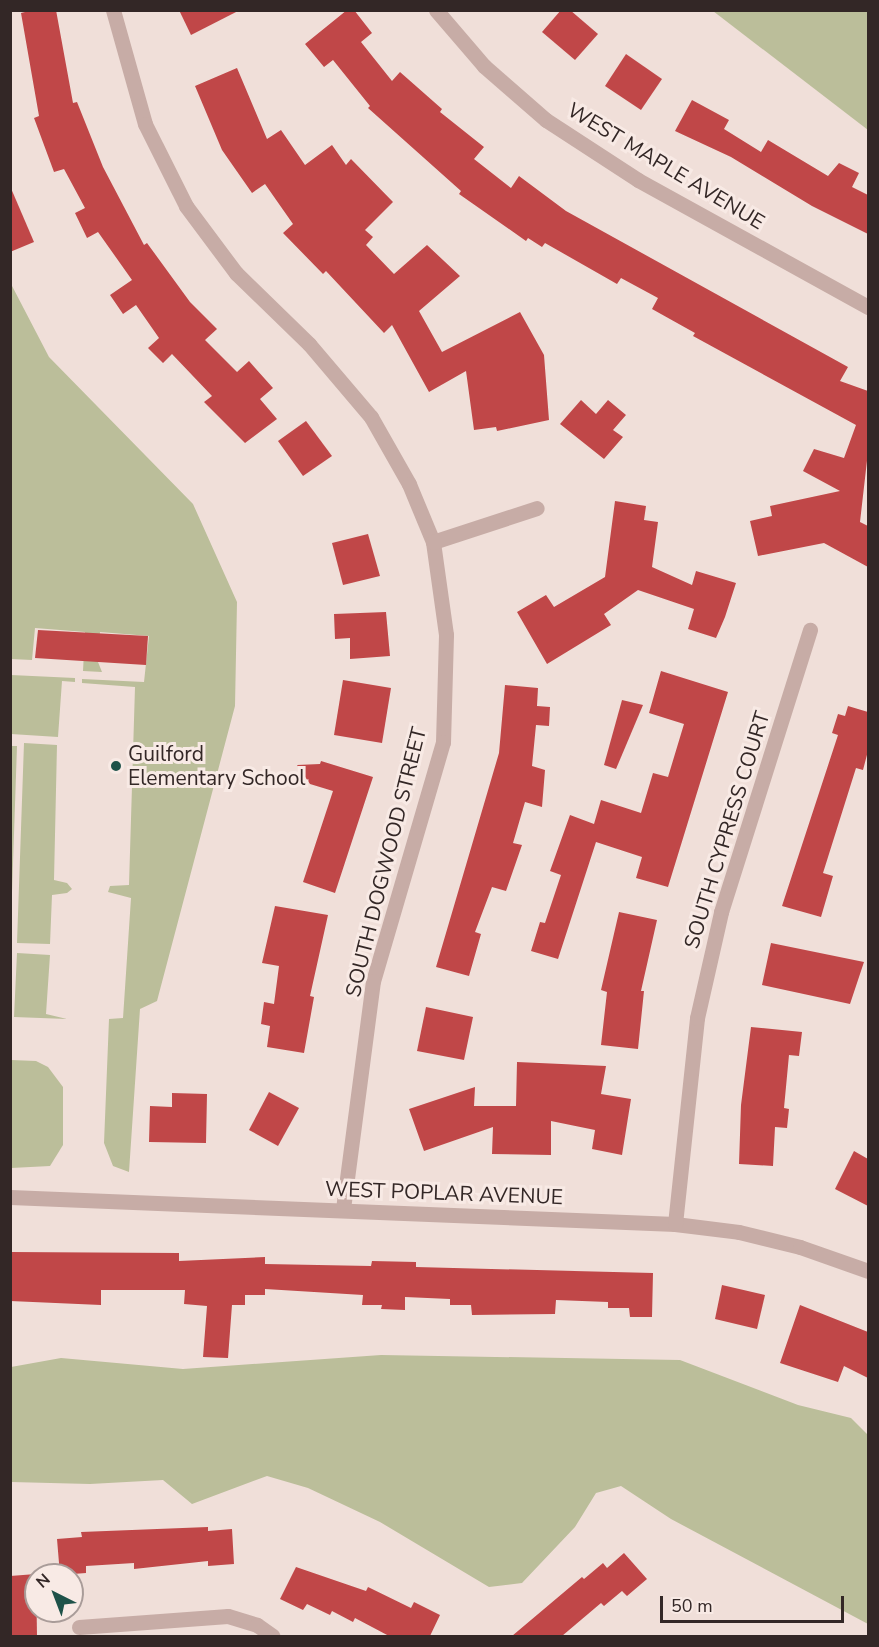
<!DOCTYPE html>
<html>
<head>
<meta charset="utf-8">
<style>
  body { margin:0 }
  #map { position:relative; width:879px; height:1647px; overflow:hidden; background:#f0dfd9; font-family:"Nunito Sans",sans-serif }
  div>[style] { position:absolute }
  .green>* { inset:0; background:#bbbe9a }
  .building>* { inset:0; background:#c04748 }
  .minor>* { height:15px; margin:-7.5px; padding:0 7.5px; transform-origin:7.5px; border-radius:7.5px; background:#c7aca6 }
  .dots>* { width:16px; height:16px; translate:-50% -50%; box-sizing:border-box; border:3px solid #f8eae5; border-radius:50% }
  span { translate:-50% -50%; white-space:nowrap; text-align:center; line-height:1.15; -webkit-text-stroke:6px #f8eae5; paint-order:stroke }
  .street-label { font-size:21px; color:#332726 }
  .poi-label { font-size:21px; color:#332726 }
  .left { translate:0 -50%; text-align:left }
  .frame { position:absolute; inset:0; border:12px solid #332726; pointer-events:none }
  .north { position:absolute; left:24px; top:1563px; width:60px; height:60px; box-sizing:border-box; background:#f8eae5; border:2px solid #a99c99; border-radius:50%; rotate:318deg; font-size:16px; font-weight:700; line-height:24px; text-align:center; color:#332726 }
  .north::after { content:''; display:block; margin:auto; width:21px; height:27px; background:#1e5249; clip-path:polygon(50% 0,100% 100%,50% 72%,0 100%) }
  .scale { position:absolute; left:660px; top:1596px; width:184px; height:27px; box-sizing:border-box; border:3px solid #332726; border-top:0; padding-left:8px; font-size:18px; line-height:21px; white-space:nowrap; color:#332726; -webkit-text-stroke:4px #f8eae5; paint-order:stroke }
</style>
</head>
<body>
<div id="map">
  <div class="green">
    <div style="clip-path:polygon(713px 11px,868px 11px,868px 130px)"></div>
    <div style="clip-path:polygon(11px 284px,49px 357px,193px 504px,237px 602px,235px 706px,157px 1001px,140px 1009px,129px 1172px,113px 1166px,104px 1143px,109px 1019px,123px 1018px,131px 898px,108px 892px,110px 886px,129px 885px,135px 687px,82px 683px,82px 679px,144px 682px,149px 636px,100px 632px,98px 662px,102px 672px,83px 671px,85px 632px,35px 628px,32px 660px,11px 659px)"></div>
    <div style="clip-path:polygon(11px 675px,75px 678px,75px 682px,62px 681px,58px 737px,11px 734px)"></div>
    <div style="clip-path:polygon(24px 743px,57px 745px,54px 880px,67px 883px,72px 889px,67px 893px,52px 895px,50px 944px,17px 943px)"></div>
    <div style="clip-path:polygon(11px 746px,17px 746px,11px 922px,10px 746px)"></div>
    <div style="clip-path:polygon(17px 953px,50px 955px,46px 1014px,67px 1019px,14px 1017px)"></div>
    <div style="clip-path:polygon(11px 1060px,36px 1061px,48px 1067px,63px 1087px,63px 1145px,50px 1166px,11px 1168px)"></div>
    <div style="clip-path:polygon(381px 1355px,680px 1360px,798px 1405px,851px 1418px,868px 1435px,868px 1624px,671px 1519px,621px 1486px,596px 1493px,575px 1527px,522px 1583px,489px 1587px,380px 1522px,308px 1488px,267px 1476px,192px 1504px,163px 1480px,90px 1484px,11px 1482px,11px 1367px,61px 1358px,183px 1369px)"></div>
  </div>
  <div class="building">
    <div style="clip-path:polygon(33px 10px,56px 10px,73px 103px,77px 102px,103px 167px,144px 245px,147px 243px,190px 302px,217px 329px,205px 340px,237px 372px,249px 361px,273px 388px,260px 399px,277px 419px,245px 443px,204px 402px,212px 396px,172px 354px,163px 363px,148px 348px,159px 338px,136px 305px,123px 314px,110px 295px,132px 280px,98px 232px,87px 238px,75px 213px,85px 208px,64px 169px,54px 172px,34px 118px,39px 116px,21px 13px)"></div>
    <div style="clip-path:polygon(179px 10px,240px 10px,191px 35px)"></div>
    <div style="clip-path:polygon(347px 10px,354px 10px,372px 33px,361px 42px,392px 81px,400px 72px,442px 109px,440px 112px,484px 147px,474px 159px,511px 188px,519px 176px,566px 211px,848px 367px,840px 381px,868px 391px,868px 452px,860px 522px,868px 526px,868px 567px,824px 543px,758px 556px,750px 521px,772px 516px,770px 506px,840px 491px,803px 471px,814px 449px,844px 458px,856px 425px,693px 336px,695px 333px,652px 309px,658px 298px,621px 278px,617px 284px,545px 243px,542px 247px,528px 238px,526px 241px,459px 194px,461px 191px,368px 108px,370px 106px,333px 60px,324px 67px,305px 44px)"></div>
    <div style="clip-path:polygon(561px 10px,570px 10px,598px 34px,575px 60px,542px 32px)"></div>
    <div style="clip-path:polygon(626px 54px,662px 79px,641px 110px,605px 86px)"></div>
    <div style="clip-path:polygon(237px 68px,267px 139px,281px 130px,305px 165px,332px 145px,346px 165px,351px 159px,393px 202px,365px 230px,373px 237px,366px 245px,394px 274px,427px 245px,460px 276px,419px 311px,442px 352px,520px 312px,544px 355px,549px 420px,497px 431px,496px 427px,474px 430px,466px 371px,429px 392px,392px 325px,384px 333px,326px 271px,323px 274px,283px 233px,293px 224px,265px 184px,252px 193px,222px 150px,195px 86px)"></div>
    <div style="clip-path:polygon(692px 100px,729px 120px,724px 129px,761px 152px,768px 140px,828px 176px,839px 163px,859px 173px,852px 187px,868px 195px,868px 234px,812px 206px,731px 157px,675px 131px)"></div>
    <div style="clip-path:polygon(10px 186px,34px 242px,10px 252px)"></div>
    <div style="clip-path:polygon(581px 400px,596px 414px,608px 400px,626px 415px,613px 430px,623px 437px,604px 459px,560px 424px)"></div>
    <div style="clip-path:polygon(306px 421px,332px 456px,303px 476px,278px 441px)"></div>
    <div style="clip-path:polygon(615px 501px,646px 506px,644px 520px,658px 522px,652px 567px,692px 585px,696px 571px,736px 583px,725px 617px,716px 638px,688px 629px,694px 609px,638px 590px,604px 614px,611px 625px,547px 664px,517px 612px,546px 595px,554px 607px,605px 577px)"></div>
    <div style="clip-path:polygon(368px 534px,380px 576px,343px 585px,332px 543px)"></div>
    <div style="clip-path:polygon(386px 612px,390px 656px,350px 659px,350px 638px,335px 639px,334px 614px)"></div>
    <div style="clip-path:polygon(38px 630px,148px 636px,146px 665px,35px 658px)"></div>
    <div style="clip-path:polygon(661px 671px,728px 692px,668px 887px,636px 878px,642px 857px,596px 842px,558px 959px,531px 951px,540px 922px,545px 923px,561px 875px,550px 871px,570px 815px,594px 824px,601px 800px,641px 813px,653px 773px,668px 777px,684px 724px,649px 713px)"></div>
    <div style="clip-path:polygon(343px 680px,391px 688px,382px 743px,334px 735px)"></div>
    <div style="clip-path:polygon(505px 685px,538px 688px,537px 706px,550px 707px,549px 726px,536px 725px,532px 766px,545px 770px,542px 807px,525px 802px,513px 843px,522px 845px,506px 891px,492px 887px,475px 932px,481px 934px,469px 976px,436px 967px,499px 753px)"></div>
    <div style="clip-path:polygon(622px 700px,643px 705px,616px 769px,604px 765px)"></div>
    <div style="clip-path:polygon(848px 706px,868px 712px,868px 751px,863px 770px,856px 768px,823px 873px,833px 876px,821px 917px,782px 906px,838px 735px,832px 733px,838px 714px,845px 716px)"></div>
    <div style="clip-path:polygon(321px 761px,373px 777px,335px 893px,303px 882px,333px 791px,310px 784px,297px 765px,320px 764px)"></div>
    <div style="clip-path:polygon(275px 906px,328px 915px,310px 996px,314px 997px,304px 1053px,267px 1047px,270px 1026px,261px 1024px,264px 1002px,274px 1004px,279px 966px,262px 963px)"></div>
    <div style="clip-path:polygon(619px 912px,657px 920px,641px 991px,644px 991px,638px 1049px,601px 1045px,607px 992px,601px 990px)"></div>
    <div style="clip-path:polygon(771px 943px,864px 962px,850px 1004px,762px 985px)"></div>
    <div style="clip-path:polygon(426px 1007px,473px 1017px,464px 1060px,417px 1051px)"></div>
    <div style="clip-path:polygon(751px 1027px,802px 1032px,799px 1056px,789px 1055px,784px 1108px,789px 1109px,787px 1128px,775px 1127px,773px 1166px,739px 1164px,741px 1105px)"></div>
    <div style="clip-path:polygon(517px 1062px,606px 1066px,601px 1094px,631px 1099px,622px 1155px,592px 1149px,595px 1130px,551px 1121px,551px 1155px,492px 1154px,493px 1127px,424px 1151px,409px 1109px,475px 1087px,474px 1106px,516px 1106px)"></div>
    <div style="clip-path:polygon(269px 1092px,299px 1108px,278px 1146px,249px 1130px)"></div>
    <div style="clip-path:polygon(172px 1093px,207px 1094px,206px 1143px,149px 1142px,150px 1106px,172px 1107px)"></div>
    <div style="clip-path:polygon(854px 1151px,868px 1159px,868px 1206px,835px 1189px)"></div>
    <div style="clip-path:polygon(10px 1252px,179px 1253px,179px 1261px,265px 1257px,265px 1264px,371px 1266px,372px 1261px,416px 1262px,416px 1267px,653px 1273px,652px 1317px,630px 1317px,629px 1308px,608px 1308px,608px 1302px,556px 1300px,555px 1314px,472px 1315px,471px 1305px,450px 1305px,450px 1299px,405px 1297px,405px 1310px,381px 1309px,382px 1305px,362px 1305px,363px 1295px,265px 1289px,265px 1295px,245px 1295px,245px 1305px,232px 1305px,228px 1358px,203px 1357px,207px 1306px,184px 1304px,185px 1290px,101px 1290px,101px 1305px,10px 1301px)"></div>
    <div style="clip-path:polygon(722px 1285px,765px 1295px,757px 1329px,715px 1319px)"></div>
    <div style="clip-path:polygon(800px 1305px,868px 1332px,868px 1378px,844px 1366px,838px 1382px,780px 1363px)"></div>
    <div style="clip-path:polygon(208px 1527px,208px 1531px,232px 1529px,234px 1564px,208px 1566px,208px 1561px,134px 1569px,134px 1563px,86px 1566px,86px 1573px,60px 1575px,57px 1539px,82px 1537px,81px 1532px)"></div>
    <div style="clip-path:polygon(624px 1553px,647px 1579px,627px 1596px,622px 1591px,604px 1606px,601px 1603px,562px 1636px,512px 1636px,582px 1577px,584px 1579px,603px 1563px,607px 1568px)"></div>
    <div style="clip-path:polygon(296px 1567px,366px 1591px,368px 1587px,411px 1608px,414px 1602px,440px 1615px,430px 1636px,389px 1636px,355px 1618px,353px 1622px,332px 1611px,330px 1615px,307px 1604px,303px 1610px,280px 1599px)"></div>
    <div style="clip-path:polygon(36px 1574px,37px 1636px,10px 1636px,10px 1576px)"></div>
  </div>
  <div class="minor">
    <div style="left:113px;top:10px;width:118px;rotate:74.3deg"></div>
    <div style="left:145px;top:124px;width:92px;rotate:63.4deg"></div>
    <div style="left:186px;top:206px;width:84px;rotate:53.3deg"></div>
    <div style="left:236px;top:273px;width:102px;rotate:44.2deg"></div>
    <div style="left:309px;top:344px;width:96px;rotate:49.7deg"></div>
    <div style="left:371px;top:417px;width:77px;rotate:60.4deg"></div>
    <div style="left:409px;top:484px;width:63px;rotate:67.5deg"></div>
    <div style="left:433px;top:542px;width:94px;rotate:82deg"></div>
    <div style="left:446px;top:635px;width:107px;rotate:91.6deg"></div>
    <div style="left:443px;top:742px;width:249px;rotate:106.3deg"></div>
    <div style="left:373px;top:981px;width:231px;rotate:97.5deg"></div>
    <div style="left:436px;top:10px;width:74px;rotate:49.4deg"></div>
    <div style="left:484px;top:66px;width:82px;rotate:41.1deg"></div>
    <div style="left:546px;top:120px;width:110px;rotate:33.1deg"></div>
    <div style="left:638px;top:180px;width:263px;rotate:28.9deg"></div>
    <div style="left:433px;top:542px;width:109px;rotate:-18.1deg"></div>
    <div style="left:10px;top:1197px;width:666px;rotate:2.33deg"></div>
    <div style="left:675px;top:1224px;width:64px;rotate:7.1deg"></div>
    <div style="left:739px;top:1232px;width:63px;rotate:13.8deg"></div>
    <div style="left:800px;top:1247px;width:72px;rotate:19.4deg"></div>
    <div style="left:675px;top:1224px;width:207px;rotate:-83.9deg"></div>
    <div style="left:697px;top:1018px;width:109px;rotate:-77.2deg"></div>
    <div style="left:721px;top:912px;width:296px;rotate:-72.5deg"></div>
    <div style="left:79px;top:1627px;width:149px;rotate:-4.2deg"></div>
    <div style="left:228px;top:1616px;width:30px;rotate:17deg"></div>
    <div style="left:257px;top:1625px;width:19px;rotate:35deg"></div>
  </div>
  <div class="dots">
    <div style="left:116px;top:766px;background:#1e5249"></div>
  </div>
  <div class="street-label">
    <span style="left:666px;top:166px;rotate:31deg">WEST MAPLE AVENUE</span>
    <span style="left:727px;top:830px;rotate:-73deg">SOUTH CYPRESS COURT</span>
    <span style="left:386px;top:862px;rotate:-76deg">SOUTH DOGWOOD STREET</span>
    <span style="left:444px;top:1193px;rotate:2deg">WEST POPLAR AVENUE</span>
  </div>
  <div class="poi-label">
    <span class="left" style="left:128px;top:766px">Guilford<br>Elementary School</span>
  </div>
  <div class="frame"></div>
  <div class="north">N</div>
  <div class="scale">50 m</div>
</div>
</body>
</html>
